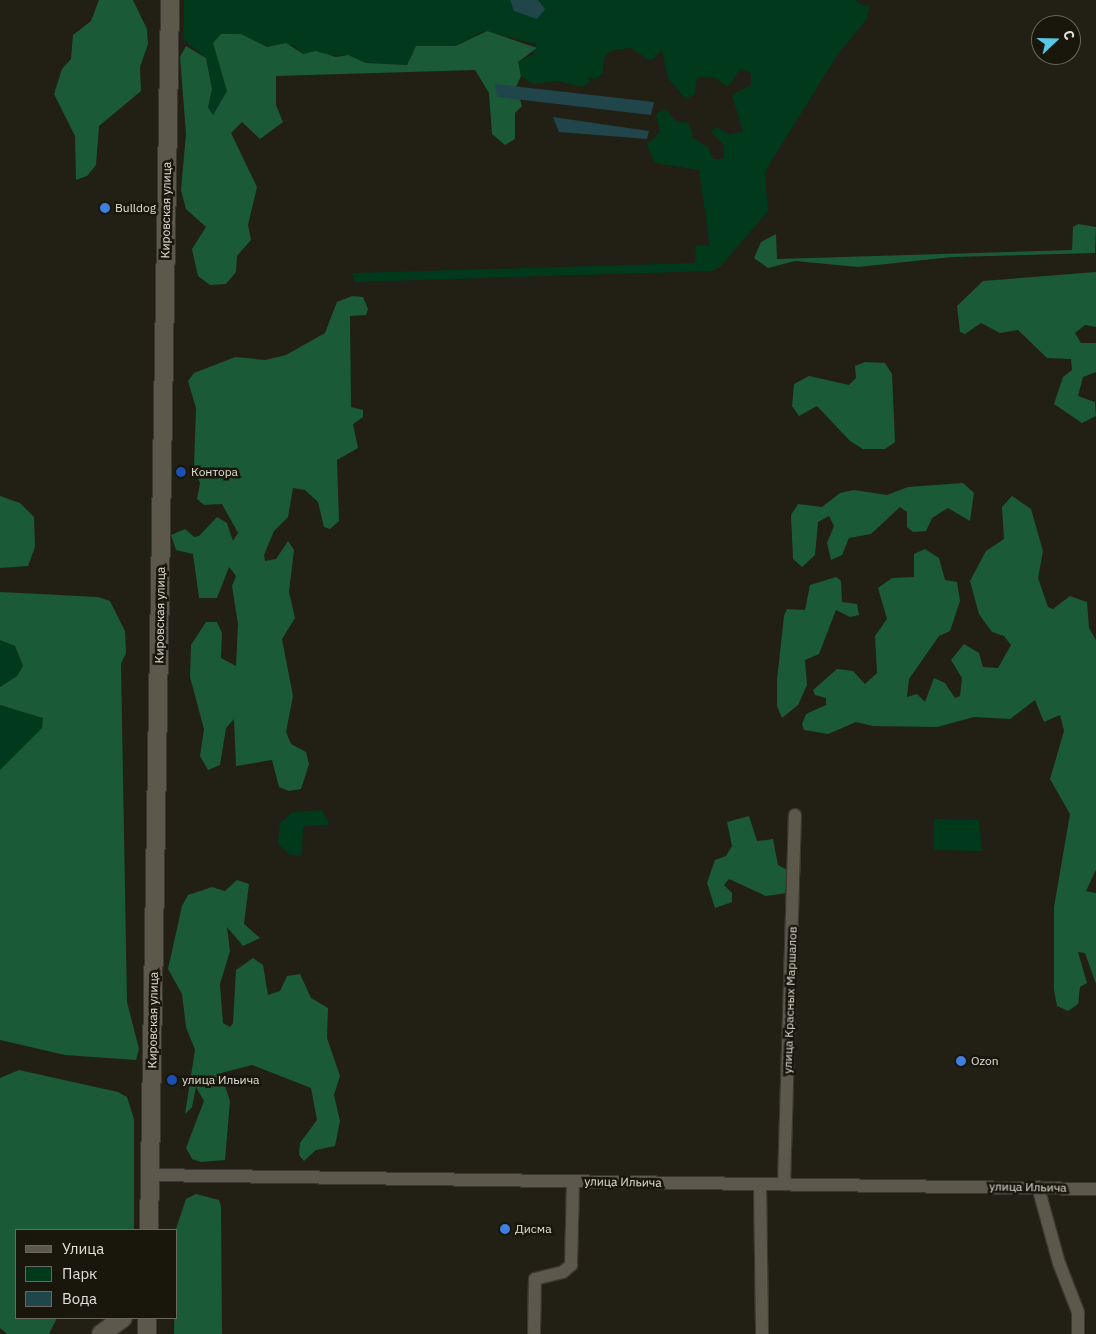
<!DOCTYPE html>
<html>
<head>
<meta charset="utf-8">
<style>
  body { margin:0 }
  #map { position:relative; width:1096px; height:1334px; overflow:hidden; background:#221f15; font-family:"IBM Plex Sans",sans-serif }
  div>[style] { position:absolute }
  .green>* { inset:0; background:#01391d }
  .forest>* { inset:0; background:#1b5a37 }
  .water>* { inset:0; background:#20454b }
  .roads { filter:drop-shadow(1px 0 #3b3831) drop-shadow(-1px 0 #3b3831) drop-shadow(0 1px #3b3831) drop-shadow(0 -1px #3b3831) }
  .street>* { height:12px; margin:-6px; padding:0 6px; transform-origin:6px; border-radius:6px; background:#5c584c }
  .secondary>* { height:18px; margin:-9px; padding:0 9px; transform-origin:9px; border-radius:9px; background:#5c584c }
  .dots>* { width:14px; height:14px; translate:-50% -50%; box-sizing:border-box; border:2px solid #19160c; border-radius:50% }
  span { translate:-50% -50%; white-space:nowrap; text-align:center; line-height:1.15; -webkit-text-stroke:5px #19160c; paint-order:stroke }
  .poi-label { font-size:12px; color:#e2e0d9 }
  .left { translate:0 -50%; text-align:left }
  .street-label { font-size:12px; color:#e2e0d9 }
  .legend { position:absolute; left:15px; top:1229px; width:162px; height:90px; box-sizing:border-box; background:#19160c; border:1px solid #69675e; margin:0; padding:6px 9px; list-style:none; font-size:15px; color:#e2e0d9 }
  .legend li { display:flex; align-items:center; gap:10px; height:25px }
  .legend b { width:25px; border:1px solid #69675e }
  .north { position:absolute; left:1031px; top:15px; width:50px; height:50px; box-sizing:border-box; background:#19160c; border:1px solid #69675e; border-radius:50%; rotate:69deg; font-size:14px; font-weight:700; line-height:20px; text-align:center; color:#e2e0d9 }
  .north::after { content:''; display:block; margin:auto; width:18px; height:22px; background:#58c8e4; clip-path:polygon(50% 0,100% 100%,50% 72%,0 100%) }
</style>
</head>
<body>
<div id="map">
  <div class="green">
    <div style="clip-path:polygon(184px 0,855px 0,864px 6px,870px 4px,867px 19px,838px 54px,770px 163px,765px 174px,768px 211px,720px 267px,712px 271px,355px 282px,352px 273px,695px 263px,696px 245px,710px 246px,699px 170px,655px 163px,647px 145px,660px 132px,656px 114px,666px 109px,675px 121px,689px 123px,693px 138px,708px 147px,714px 159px,724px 159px,724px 145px,711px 132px,716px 127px,728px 134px,743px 132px,732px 95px,751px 85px,751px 73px,740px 69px,728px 87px,713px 77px,697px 77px,695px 94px,686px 99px,668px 78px,662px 51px,650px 61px,631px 48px,610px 51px,604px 58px,603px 73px,596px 79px,588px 77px,590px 82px,582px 87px,558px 81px,532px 84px,521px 76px,518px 62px,534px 54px,536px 44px,484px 31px,456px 46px,416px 46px,407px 65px,366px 63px,348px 55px,303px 55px,293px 45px,267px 47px,237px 33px,213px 43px,227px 81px,227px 91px,214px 115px,208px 107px,212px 89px,206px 58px,183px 39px)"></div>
    <div style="clip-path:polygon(0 640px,15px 646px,23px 666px,17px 676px,0 687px)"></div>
    <div style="clip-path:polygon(0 705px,43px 717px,42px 728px,0 770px)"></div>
    <div style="clip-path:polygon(322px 810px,330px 825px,303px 826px,302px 856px,290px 855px,278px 844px,280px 823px,293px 812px)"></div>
    <div style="clip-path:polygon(934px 819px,979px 820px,982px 851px,934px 850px)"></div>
  </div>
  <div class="forest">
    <div style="clip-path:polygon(99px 0,133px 0,147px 29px,148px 44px,140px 67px,141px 91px,99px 126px,96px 165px,87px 176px,76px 180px,75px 136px,54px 94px,62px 69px,71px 59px,73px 35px,91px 21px)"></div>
    <div style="clip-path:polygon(487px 31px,537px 48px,518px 62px,521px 76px,516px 87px,522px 106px,515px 113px,515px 139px,505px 145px,492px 134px,489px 93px,475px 70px,276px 76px,276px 105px,283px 122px,260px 139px,242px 122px,231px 133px,257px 187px,248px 225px,251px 240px,237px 256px,236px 272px,226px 284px,210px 285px,198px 276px,192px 249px,206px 227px,186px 209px,181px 190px,186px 134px,180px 57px,186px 46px,206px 58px,212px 89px,208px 107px,213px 115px,227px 91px,213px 43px,221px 34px,241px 34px,267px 47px,286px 43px,303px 54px,316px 51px,336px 57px,348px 55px,366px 63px,407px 65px,416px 46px,456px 46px)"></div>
    <div style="clip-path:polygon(1078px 224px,1096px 227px,1095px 253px,952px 257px,858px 267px,795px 261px,768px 268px,754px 258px,761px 242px,776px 234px,777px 259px,1072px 250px,1073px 227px)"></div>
    <div style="clip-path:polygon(1096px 272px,1096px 327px,1085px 325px,1075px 333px,1081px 343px,1096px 343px,1096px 372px,1083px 377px,1078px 396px,1095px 402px,1096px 416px,1082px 423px,1054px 404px,1063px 377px,1072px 370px,1071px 359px,1047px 358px,1018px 330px,1000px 333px,981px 323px,965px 334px,960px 332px,957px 306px,983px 281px)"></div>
    <div style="clip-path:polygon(352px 296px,363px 297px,368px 309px,366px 315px,350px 316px,351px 407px,363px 410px,363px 417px,353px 424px,358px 448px,337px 460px,339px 521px,330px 529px,324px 527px,318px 502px,305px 490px,293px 488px,288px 517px,274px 531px,264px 555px,265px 561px,276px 559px,288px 541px,294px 550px,289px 592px,295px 618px,282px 639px,293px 696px,286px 732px,291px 744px,306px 752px,309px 764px,301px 789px,289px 791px,279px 787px,272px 760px,236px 766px,234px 719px,226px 728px,220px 765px,208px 770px,200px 756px,204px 729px,190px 677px,191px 645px,206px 622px,217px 622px,222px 633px,221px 658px,236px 666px,238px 624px,232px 586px,236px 576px,229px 567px,217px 598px,199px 598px,193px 554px,176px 550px,171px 535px,185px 529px,194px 537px,199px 536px,217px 517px,227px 523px,233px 541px,238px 533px,222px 504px,204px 505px,197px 499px,200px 483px,194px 466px,196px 408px,188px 381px,194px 373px,235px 357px,265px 360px,286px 355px,325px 333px,337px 302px)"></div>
    <div style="clip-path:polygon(865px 362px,885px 363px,892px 374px,895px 442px,885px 449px,863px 449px,850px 441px,817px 406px,799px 416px,792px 406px,794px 384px,809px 376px,849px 385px,856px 378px,855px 366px)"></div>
    <div style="clip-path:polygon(963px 483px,974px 493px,970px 521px,948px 508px,932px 518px,926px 531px,913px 532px,907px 527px,907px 512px,900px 507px,871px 534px,849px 538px,842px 555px,831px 560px,827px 543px,834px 526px,829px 516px,818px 522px,815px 555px,802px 567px,793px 559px,791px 515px,798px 504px,822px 507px,840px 493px,854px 490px,887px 495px,908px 487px)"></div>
    <div style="clip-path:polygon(0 496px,20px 503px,34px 517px,35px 547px,28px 566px,0 568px)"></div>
    <div style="clip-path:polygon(1012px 496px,1031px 509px,1043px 551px,1038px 578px,1048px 607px,1053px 609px,1070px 596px,1087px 602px,1089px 628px,1096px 640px,1096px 870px,1086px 891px,1096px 893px,1096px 984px,1085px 953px,1078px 952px,1087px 983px,1080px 987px,1078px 1004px,1068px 1011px,1057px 1006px,1054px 990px,1054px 907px,1070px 814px,1050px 779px,1064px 731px,1060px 715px,1044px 722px,1035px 700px,1010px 719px,974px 717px,937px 727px,873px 726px,856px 722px,828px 734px,804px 730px,802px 724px,806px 714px,826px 705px,826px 698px,815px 695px,813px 690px,837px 669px,853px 671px,865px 684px,877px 673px,875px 636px,887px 619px,878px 588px,892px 578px,914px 577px,914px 554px,925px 549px,939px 558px,945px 580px,957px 582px,960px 601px,950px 631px,939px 636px,909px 679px,907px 697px,917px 694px,925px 702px,934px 678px,945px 683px,955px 698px,960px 696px,962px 678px,951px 660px,964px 644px,979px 653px,983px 667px,998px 668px,1011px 645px,1004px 636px,992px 632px,979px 614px,970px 581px,986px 551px,1004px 539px,1002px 507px)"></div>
    <div style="clip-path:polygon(836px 577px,841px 581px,842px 602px,857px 604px,859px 615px,850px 617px,836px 610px,819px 654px,805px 660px,807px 685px,798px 705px,782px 718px,777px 706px,777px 680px,784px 616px,787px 609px,805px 610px,810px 585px)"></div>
    <div style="clip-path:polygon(0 592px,98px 597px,110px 601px,125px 631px,126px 653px,121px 664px,127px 1002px,139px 1049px,136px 1060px,65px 1055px,0 1040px,0 770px,42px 728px,43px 718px,0 705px,0 687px,17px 676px,23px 666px,15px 646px,0 640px)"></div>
    <div style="clip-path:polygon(749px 816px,757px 841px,773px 839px,778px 865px,789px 871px,787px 893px,766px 896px,729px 879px,724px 885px,732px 893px,732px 902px,715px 908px,707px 883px,715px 860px,726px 856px,732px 846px,727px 822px)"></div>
    <div style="clip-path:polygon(237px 880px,249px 884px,244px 924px,260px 938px,243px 946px,227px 927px,230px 951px,220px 984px,223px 1023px,230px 1027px,233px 1023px,236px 970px,253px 958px,263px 965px,268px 995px,280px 991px,287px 976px,300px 974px,311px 998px,328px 1008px,327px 1038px,340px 1076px,334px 1095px,340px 1121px,335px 1146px,316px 1150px,304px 1161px,299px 1155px,300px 1143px,317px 1120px,311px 1088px,252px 1065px,221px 1073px,230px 1101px,225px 1160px,201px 1162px,192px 1159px,186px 1148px,204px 1101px,196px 1087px,192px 1107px,185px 1114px,195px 1050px,186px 1027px,182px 994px,168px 969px,182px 906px,188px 895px,212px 887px,225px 891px)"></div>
    <div style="clip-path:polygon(19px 1070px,118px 1092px,127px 1097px,134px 1119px,134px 1230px,16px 1230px,16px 1318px,57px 1318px,49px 1334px,7px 1334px,0 1328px,0 1078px)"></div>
    <div style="clip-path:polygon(196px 1194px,219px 1200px,221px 1206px,222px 1334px,174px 1334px,176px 1229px,186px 1199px)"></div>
  </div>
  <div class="water">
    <div style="clip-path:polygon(510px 0,538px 0,545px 9px,537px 19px,514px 11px)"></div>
    <div style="clip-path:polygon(495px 84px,654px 102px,651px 115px,497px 97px)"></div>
    <div style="clip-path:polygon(553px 117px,649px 131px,647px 139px,559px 132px)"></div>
  </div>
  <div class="roads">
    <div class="street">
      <div style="left:150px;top:1175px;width:946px;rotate:0.85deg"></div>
      <div style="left:760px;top:1184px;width:150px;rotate:89.2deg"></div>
      <div style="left:784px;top:1184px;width:369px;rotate:-88.3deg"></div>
      <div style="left:1038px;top:1187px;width:79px;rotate:74.6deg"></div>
      <div style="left:1059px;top:1263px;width:53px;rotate:68.8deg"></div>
      <div style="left:1078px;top:1312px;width:22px;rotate:90deg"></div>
      <div style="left:534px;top:1334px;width:55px;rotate:-89deg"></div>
      <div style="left:535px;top:1279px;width:29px;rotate:-14deg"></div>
      <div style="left:563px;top:1272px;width:11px;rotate:-41deg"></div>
      <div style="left:571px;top:1265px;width:84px;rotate:-88.6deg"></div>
    </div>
    <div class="secondary">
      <div style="left:149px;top:1230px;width:1230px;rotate:-89.02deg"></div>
      <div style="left:101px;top:1334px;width:27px;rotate:-36deg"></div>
      <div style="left:147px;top:1334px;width:16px;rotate:-90deg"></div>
    </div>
  </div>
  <div class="dots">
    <div style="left:105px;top:208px;background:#3f7fe0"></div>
    <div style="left:181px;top:472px;background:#1a4fb4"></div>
    <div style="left:961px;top:1061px;background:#3f7fe0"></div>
    <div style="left:172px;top:1080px;background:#1a4fb4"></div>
    <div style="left:505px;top:1229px;background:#3f7fe0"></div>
  </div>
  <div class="poi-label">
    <span class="left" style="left:115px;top:208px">Bulldog</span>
    <span class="left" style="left:191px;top:472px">Контора</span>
    <span class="left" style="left:971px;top:1061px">Ozon</span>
    <span class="left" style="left:182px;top:1080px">улица Ильича</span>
    <span class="left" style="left:515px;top:1229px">Дисма</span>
  </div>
  <div class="street-label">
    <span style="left:166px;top:210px;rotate:-89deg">Кировская улица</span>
    <span style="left:160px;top:615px;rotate:-89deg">Кировская улица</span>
    <span style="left:790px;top:1000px;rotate:-88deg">улица Красных Маршалов</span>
    <span style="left:153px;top:1020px;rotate:-89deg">Кировская улица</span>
    <span style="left:623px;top:1182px;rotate:1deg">улица Ильича</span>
    <span style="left:1028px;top:1187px;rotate:1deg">улица Ильича</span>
  </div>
  <ul class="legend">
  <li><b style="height:6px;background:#5c584c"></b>Улица</li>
  <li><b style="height:14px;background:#01391d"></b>Парк</li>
  <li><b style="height:14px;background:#20454b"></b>Вода</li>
  </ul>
  <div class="north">С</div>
</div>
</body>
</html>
